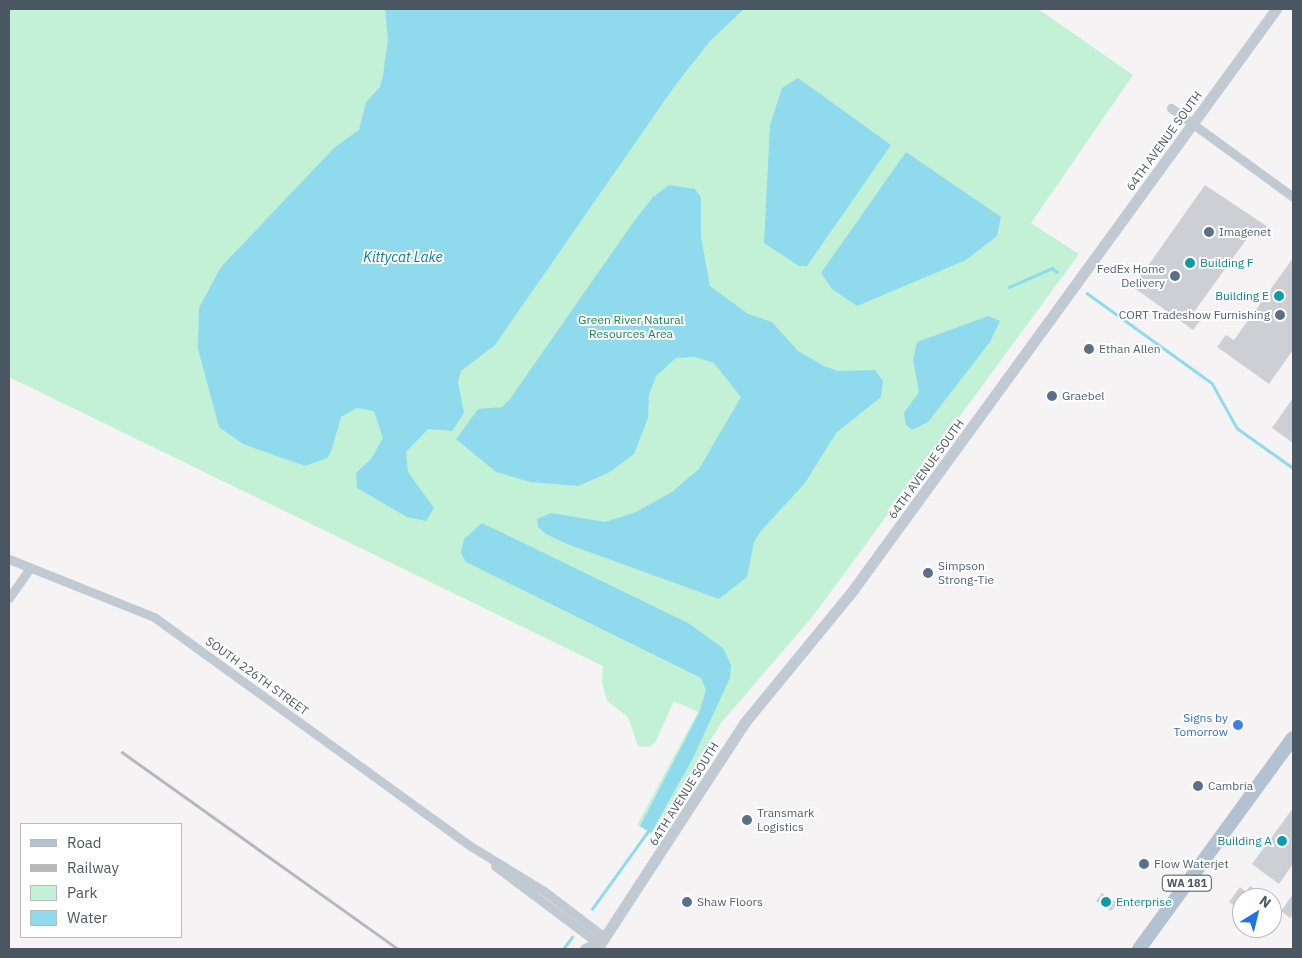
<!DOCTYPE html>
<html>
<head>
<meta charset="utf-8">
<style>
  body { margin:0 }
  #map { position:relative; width:1302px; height:958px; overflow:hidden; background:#f5f3f3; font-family:"IBM Plex Sans",sans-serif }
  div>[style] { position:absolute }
  .green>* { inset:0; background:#c3f1d5 }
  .water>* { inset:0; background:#90daee }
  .stream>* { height:2.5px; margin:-1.25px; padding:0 1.25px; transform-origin:1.25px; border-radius:1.25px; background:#90daee }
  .building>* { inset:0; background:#cdcfd5 }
  .minor>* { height:9px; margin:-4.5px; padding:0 4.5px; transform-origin:4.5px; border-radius:4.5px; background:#c1cad2 }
  .tertiary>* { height:11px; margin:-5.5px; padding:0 5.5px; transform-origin:5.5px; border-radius:5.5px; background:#c1cad2 }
  .primary>* { height:14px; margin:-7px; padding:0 7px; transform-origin:7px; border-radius:7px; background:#b3c2d1 }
  .rail>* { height:2.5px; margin:-1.25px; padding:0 1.25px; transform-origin:1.25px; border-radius:1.25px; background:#b5b8bd }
  .dots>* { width:14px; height:14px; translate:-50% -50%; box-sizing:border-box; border:2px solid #fff; border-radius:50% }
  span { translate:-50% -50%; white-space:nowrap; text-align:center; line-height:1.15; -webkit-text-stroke:4px #fff; paint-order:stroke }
  .shield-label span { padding:1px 4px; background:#fff; border:1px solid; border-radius:4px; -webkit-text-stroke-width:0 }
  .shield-label { font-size:11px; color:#4a5661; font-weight:700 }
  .street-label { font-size:12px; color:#4a5661 }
  .service-label { font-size:12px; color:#4e5e75 }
  .left { translate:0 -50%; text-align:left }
  .right { translate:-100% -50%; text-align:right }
  .culture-label { font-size:12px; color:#0d838f }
  .park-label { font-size:12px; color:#17864f }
  .shop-label { font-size:12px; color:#366cbe }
  .water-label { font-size:14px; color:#0c7c9b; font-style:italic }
  .frame { position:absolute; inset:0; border:10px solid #4a5661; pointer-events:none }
  .legend { position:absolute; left:20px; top:823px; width:162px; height:115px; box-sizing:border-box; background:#fff; border:1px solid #b7bbc0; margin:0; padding:6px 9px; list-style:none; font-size:15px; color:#4a5661 }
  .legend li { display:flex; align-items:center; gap:10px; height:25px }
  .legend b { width:25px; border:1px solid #b7bbc0 }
  .north { position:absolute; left:1232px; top:888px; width:50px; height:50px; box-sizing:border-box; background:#fff; border:1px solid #b7bbc0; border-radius:50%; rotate:36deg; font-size:14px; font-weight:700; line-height:20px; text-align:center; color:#4a5661 }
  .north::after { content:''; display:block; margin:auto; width:18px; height:22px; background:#1a73e8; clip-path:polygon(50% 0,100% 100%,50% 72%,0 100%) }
</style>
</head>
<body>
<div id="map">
  <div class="green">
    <div style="clip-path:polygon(9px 9px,1038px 9px,1133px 75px,1031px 223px,1079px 254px,813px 616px,721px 723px,653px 835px,637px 825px,698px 712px,674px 701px,655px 743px,649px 747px,638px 746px,628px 717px,607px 701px,602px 683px,603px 666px,9px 377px)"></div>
  </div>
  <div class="water">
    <div style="clip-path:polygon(385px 9px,744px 9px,710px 41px,674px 87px,495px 345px,461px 371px,458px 382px,464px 413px,452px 431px,428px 429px,406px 452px,408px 472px,434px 508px,426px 521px,407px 517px,357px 488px,356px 473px,371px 459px,383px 438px,374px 411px,357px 408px,341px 417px,331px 452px,327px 458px,305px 466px,243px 444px,219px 427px,198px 349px,199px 308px,221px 267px,334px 148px,359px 130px,366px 102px,380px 87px,383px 75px,388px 40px)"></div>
    <div style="clip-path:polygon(798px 78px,891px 145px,807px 266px,799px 266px,764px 243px,770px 125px,782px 88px)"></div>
    <div style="clip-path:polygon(906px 152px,1001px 217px,997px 236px,966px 260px,857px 306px,832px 289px,821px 273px)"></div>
    <div style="clip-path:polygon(669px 185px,695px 189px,701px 197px,701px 237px,710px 286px,748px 314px,772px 322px,798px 351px,824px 366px,838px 371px,875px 370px,883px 381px,881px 397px,836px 433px,805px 483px,761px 531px,754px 542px,747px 577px,719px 599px,567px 544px,546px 534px,538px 527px,537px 519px,551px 513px,605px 522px,636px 512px,672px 492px,699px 469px,741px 397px,714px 363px,695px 357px,676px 358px,656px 376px,649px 395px,648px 418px,634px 454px,610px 472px,578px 486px,530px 482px,496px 472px,456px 439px,478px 409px,502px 407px,510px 399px,632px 224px,653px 197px)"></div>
    <div style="clip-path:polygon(988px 316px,1000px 321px,990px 342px,928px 422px,912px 430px,906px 425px,904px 413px,919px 392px,913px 360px,917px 342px)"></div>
    <div style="clip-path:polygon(482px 523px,688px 623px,723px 648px,731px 665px,730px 678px,692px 760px,651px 833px,640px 826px,699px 713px,706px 690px,701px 678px,466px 562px,461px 553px,464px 539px)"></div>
  </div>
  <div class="stream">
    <div style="left:1009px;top:287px;width:47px;rotate:-23.8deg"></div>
    <div style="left:1052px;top:268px;width:6px;rotate:39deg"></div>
    <div style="left:1087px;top:293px;width:154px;rotate:35.8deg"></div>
    <div style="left:1212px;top:383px;width:51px;rotate:60.9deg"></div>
    <div style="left:1237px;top:428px;width:69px;rotate:35.5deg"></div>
    <div style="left:592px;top:909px;width:96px;rotate:-54.3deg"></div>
    <div style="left:563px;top:949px;width:15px;rotate:-53deg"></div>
  </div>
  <div class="building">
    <div style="clip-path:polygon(1205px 185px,1268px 227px,1259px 239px,1251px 233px,1194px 312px,1202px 318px,1193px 330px,1133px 287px)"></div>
    <div style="clip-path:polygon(1293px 258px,1293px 350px,1269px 384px,1217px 347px,1226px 335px,1234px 340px)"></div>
    <div style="clip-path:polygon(1293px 398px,1293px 443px,1272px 428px)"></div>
    <div style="clip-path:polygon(1293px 808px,1293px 864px,1279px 884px,1252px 864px)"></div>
    <div style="clip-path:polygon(1250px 886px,1263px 894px,1265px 891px,1270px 894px,1268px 898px,1242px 898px,1242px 911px,1229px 902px,1240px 887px,1246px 892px)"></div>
    <div style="clip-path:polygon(1102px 893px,1117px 903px,1111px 911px,1096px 901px)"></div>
    <div style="clip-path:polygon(1293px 894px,1293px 914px,1290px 918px,1281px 911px)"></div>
  </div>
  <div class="minor">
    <div style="left:1171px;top:108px;width:151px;rotate:36.1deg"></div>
    <div style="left:9px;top:559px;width:156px;rotate:21.8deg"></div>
    <div style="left:154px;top:617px;width:392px;rotate:35.9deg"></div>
    <div style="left:472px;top:847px;width:84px;rotate:31.4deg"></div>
    <div style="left:544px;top:891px;width:74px;rotate:37.3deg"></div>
    <div style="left:9px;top:598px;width:37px;rotate:-55deg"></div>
    <div style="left:495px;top:866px;width:129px;rotate:36.8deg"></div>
  </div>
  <div class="tertiary">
    <div style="left:585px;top:949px;width:14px;rotate:-25deg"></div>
    <div style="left:597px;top:949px;width:271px;rotate:-56.9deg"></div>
    <div style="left:745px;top:722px;width:171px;rotate:-50.7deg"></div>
    <div style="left:853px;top:590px;width:719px;rotate:-53.94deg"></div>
  </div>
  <div class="primary">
    <div style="left:1139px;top:949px;width:261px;rotate:-53.9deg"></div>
  </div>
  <div class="rail">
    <div style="left:122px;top:752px;width:339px;rotate:35.5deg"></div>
  </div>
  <div class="dots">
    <div style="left:1209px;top:232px;background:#5c6f8a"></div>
    <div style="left:1190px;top:263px;background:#0f9aa8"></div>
    <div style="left:1175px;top:276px;background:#5c6f8a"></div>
    <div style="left:1279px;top:296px;background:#0f9aa8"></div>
    <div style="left:1280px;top:315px;background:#5c6f8a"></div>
    <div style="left:1089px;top:349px;background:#5c6f8a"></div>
    <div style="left:1052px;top:396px;background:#5c6f8a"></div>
    <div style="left:928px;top:573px;background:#5c6f8a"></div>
    <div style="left:1238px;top:725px;background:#3f7fe0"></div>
    <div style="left:1198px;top:786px;background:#5c6f8a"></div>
    <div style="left:747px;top:820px;background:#5c6f8a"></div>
    <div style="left:1282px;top:841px;background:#0f9aa8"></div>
    <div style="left:1144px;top:864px;background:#5c6f8a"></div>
    <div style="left:687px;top:902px;background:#5c6f8a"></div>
    <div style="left:1106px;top:902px;background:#0f9aa8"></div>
  </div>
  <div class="shield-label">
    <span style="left:1187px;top:883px">WA 181</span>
  </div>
  <div class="street-label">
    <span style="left:1164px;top:141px;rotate:-54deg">64TH AVENUE SOUTH</span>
    <span style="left:926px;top:469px;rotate:-54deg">64TH AVENUE SOUTH</span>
    <span style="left:257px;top:676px;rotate:36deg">SOUTH 226TH STREET</span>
    <span style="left:684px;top:794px;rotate:-58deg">64TH AVENUE SOUTH</span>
  </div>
  <div class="service-label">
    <span class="left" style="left:1219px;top:232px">Imagenet</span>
    <span class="right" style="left:1165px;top:276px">FedEx Home<br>Delivery</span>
    <span class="right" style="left:1270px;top:315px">CORT Tradeshow Furnishing</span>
    <span class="left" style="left:1099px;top:349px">Ethan Allen</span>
    <span class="left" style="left:1062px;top:396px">Graebel</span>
    <span class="left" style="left:938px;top:573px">Simpson<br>Strong-Tie</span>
    <span class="left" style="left:1208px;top:786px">Cambria</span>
    <span class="left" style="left:757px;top:820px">Transmark<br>Logistics</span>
    <span class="left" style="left:1154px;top:864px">Flow Waterjet</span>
    <span class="left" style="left:697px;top:902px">Shaw Floors</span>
  </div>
  <div class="culture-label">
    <span class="left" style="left:1200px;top:263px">Building F</span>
    <span class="right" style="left:1269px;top:296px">Building E</span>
    <span class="right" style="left:1272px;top:841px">Building A</span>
    <span class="left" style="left:1116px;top:902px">Enterprise</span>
  </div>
  <div class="park-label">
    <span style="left:631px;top:327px">Green River Natural<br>Resources Area</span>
  </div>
  <div class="shop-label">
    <span class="right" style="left:1228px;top:725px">Signs by<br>Tomorrow</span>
  </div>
  <div class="water-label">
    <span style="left:403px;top:257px">Kittycat Lake</span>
  </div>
  <div class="frame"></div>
  <ul class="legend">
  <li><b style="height:6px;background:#b3c2d1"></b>Road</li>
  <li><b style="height:6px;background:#b5b8bd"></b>Railway</li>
  <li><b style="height:14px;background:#c3f1d5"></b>Park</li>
  <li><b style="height:14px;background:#90daee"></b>Water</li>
  </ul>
  <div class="north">N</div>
</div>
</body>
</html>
